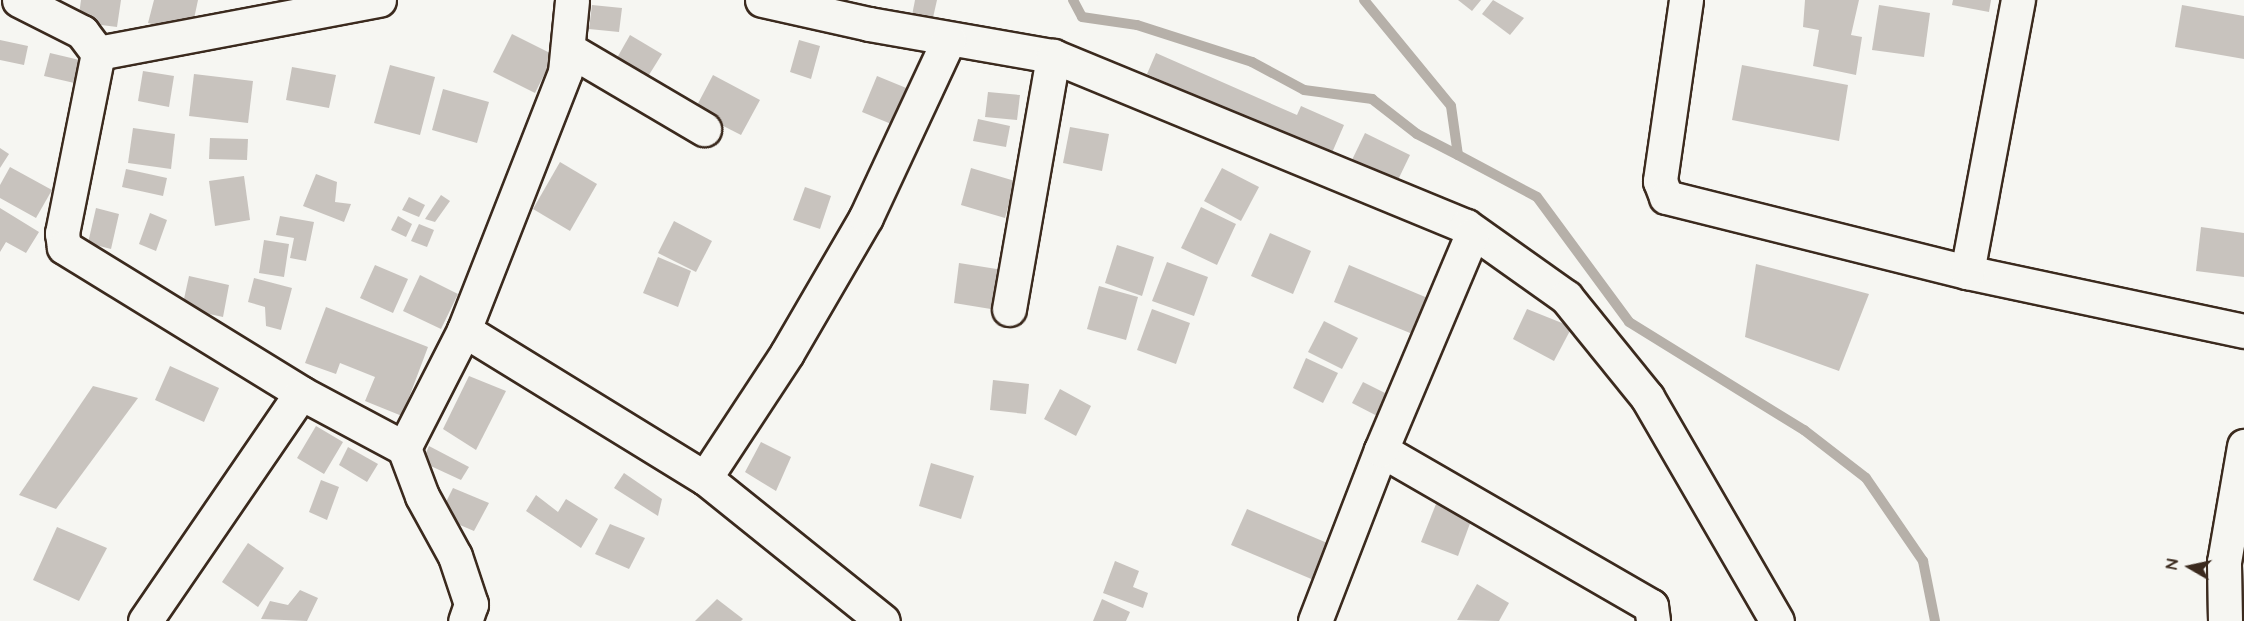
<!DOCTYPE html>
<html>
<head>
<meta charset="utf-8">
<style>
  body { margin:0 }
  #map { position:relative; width:2244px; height:621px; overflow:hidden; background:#f6f6f2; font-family:"Architects Daughter",sans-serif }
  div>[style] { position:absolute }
  .stream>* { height:10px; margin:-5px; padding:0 5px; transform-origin:5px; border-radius:5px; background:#b6b0a9 }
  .building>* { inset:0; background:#c8c3be }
  .roads { filter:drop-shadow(2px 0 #3b2a1e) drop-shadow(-2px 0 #3b2a1e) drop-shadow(0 2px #3b2a1e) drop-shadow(0 -2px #3b2a1e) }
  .street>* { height:33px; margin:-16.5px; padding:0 16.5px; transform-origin:16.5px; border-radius:16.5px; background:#f6f6f2 }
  span { translate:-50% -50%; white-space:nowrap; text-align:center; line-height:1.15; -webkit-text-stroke:6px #f6f6f2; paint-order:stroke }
  .north { position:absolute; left:2160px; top:537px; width:60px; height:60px; -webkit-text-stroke:4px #f6f6f2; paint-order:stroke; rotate:279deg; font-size:16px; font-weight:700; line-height:24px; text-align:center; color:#3b2a1e }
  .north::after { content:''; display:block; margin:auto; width:21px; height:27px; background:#3b2a1e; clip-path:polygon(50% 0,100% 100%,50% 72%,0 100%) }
</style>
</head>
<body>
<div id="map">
  <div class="stream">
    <div style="left:1073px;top:0;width:19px;rotate:62deg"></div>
    <div style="left:1082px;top:17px;width:56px;rotate:8.3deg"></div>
    <div style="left:1137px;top:25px;width:121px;rotate:17.8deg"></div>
    <div style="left:1252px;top:62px;width:59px;rotate:28.3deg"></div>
    <div style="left:1304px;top:90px;width:69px;rotate:7.5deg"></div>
    <div style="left:1372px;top:99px;width:57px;rotate:37.9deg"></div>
    <div style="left:1417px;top:134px;width:46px;rotate:27.1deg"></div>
    <div style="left:1364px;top:0;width:137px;rotate:50.6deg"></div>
    <div style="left:1451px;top:106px;width:49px;rotate:81.9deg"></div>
    <div style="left:1458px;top:155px;width:89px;rotate:28deg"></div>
    <div style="left:1537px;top:197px;width:155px;rotate:53.6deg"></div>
    <div style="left:1629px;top:322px;width:206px;rotate:31.7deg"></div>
    <div style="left:1804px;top:430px;width:78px;rotate:37.7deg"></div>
    <div style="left:1866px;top:478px;width:101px;rotate:55.5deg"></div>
    <div style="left:1923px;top:561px;width:61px;rotate:78.7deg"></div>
  </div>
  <div class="building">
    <div style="clip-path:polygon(81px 0,121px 0,117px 27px,78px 22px)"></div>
    <div style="clip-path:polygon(154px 0,198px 0,191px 33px,148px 23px)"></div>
    <div style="clip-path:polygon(915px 0,937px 0,930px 31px,910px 26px)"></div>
    <div style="clip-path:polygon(1458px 0,1481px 0,1472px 11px)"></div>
    <div style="clip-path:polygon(1493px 0,1524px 18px,1510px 35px,1482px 14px)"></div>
    <div style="clip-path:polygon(1805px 0,1859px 0,1851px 35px,1862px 37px,1856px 75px,1813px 66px,1819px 30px,1803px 27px)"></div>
    <div style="clip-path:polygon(1953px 0,1991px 0,1989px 12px,1952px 5px)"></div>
    <div style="clip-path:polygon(592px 5px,622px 8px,619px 32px,589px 29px)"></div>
    <div style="clip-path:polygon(1879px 5px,1930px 13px,1924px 57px,1872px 50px)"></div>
    <div style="clip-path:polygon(2182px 5px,2244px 16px,2244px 59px,2175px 47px)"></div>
    <div style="clip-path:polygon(512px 34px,554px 55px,535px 93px,493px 72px)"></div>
    <div style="clip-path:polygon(630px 35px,662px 54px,644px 83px,613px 65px)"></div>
    <div style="clip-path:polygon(0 40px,28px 46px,24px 65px,0 60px)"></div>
    <div style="clip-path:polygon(799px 40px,820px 46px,811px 79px,790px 72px)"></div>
    <div style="clip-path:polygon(50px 53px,88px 62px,83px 85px,44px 76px)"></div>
    <div style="clip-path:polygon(1156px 53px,1297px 115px,1301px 106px,1344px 125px,1331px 155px,1147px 74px)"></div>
    <div style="clip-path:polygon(390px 65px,435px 77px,420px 135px,374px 123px)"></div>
    <div style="clip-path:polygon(1742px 65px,1848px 85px,1839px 141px,1732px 120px)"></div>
    <div style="clip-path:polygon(292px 67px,336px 75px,329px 108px,286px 100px)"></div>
    <div style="clip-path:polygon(143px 71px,174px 76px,169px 107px,138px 101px)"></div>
    <div style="clip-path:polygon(194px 74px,253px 81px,248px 123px,189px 116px)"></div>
    <div style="clip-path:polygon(713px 75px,760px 100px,741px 135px,694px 111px)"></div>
    <div style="clip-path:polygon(877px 76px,916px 92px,901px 128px,862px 112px)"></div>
    <div style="clip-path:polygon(443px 89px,489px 102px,477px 143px,432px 130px)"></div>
    <div style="clip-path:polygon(988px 92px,1020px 95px,1017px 120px,985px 117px)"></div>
    <div style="clip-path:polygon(978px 119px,1010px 126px,1006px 147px,973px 141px)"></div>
    <div style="clip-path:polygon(1070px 127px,1109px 134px,1102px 171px,1063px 163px)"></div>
    <div style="clip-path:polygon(133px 128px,175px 134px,171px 169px,128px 163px)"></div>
    <div style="clip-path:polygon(1365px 133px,1410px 155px,1396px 184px,1351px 162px)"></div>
    <div style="clip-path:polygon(210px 138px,248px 139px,247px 160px,209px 159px)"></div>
    <div style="clip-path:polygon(0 148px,9px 154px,0 168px)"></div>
    <div style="clip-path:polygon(560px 162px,597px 184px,570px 231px,533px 209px)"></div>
    <div style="clip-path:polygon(10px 167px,52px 190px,36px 218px,0 198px,0 185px)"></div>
    <div style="clip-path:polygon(971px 168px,1015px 181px,1005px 218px,961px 205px)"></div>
    <div style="clip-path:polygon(1222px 168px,1259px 187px,1241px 221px,1204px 201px)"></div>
    <div style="clip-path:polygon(126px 169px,167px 178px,163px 196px,122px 187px)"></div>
    <div style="clip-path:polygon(316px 174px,337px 182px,335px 202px,351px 204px,344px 222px,303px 206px)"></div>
    <div style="clip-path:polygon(244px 176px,250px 220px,215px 226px,209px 181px)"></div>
    <div style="clip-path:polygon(805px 187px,831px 196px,820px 229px,793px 220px)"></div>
    <div style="clip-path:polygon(441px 195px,450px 201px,435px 222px,425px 219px)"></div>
    <div style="clip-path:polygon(409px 197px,425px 205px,419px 217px,402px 210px)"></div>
    <div style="clip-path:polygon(1201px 207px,1236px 224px,1217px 265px,1181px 248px)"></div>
    <div style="clip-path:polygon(0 208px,39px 232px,26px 253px,6px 242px,0 252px)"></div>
    <div style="clip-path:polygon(96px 208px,119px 214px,111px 249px,88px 243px)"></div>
    <div style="clip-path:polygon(150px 213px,167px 220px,156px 251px,139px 244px)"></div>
    <div style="clip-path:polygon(280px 216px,314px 222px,306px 261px,290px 258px,294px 238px,276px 235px)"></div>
    <div style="clip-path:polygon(398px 216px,412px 224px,406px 237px,391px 230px)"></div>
    <div style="clip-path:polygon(674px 221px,712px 241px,696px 272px,658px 253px)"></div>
    <div style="clip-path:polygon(419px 224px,434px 230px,427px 247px,411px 241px)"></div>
    <div style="clip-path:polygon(2201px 227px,2244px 233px,2244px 277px,2196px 271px)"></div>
    <div style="clip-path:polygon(1270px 233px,1311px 251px,1293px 294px,1251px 276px)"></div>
    <div style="clip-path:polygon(264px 240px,289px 244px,284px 277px,259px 273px)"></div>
    <div style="clip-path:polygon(1117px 245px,1154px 257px,1142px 296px,1105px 283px)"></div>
    <div style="clip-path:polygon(658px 257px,691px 271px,678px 307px,643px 293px)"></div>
    <div style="clip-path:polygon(1167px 262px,1208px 277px,1194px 316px,1152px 301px)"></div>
    <div style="clip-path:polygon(959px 263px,1003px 270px,997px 310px,954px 303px)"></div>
    <div style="clip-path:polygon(1756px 264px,1869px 294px,1839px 371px,1745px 337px)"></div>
    <div style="clip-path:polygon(375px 265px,408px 279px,393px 313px,360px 298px)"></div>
    <div style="clip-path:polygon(1349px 265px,1430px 299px,1415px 335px,1334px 302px)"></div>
    <div style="clip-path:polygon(420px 275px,458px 294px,441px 329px,403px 311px)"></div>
    <div style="clip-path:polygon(189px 276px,229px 285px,223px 317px,182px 308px)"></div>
    <div style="clip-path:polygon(254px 278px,292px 288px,281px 330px,266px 326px,265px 307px,248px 302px)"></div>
    <div style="clip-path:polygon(1099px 286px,1138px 297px,1126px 340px,1087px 329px)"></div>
    <div style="clip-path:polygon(326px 307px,428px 347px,402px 416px,365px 401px,375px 377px,340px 363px,336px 374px,305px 363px)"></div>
    <div style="clip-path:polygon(1152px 309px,1190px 323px,1176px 364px,1137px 350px)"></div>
    <div style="clip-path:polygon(1527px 309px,1572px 327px,1554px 361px,1513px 339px)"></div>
    <div style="clip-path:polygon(1324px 321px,1358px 338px,1342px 369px,1308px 352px)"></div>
    <div style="clip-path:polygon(1306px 358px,1338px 373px,1323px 403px,1293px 388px)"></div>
    <div style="clip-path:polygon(170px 366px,219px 388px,204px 422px,155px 400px)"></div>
    <div style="clip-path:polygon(469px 376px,506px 391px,476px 450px,443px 429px)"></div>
    <div style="clip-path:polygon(993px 380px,1029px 384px,1026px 414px,990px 410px)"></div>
    <div style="clip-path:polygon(1363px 382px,1393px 397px,1383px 419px,1352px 403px)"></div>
    <div style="clip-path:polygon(93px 386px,138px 398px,56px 509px,19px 495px)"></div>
    <div style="clip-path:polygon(1060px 389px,1091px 406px,1076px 436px,1044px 419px)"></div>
    <div style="clip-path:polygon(316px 426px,343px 442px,324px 474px,297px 458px)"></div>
    <div style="clip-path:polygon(761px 442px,791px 457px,776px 491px,745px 472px)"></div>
    <div style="clip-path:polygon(429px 446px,469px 467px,461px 480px,422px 462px)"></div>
    <div style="clip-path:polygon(348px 447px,378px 464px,367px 482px,339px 465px)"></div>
    <div style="clip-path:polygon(931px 463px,974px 476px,961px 519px,919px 506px)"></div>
    <div style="clip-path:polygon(624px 473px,662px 499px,658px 516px,614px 488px)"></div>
    <div style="clip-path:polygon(321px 480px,339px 487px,327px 520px,309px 512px)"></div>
    <div style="clip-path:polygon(453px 488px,489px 503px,474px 531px,439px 516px)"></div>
    <div style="clip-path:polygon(536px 495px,558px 512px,566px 499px,598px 519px,581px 548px,526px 511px)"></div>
    <div style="clip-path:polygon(1436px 504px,1472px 518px,1458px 556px,1421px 542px)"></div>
    <div style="clip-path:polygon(1247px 509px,1332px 545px,1316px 581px,1231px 545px)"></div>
    <div style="clip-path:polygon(610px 524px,645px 538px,629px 569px,595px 554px)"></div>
    <div style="clip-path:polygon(57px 527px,107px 548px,79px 601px,33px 580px)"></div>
    <div style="clip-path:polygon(248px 543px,284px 568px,258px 607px,222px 582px)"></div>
    <div style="clip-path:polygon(1115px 561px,1139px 571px,1133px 587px,1148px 593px,1143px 608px,1103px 593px)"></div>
    <div style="clip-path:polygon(1477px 584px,1509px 603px,1499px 621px,1457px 620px)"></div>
    <div style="clip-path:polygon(300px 590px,318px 598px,307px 621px,261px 619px,270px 601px,288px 605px)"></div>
    <div style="clip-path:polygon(717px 599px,743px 619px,741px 621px,695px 621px)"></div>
    <div style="clip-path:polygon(1102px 599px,1130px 612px,1126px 621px,1093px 621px)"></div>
  </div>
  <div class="roads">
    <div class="street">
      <div style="left:19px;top:0;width:71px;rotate:26.9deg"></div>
      <div style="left:82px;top:32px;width:26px;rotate:53deg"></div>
      <div style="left:98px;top:53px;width:286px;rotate:-10.7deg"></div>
      <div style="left:762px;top:0;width:110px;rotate:12.6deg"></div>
      <div style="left:869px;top:24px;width:187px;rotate:9.9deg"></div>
      <div style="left:1053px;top:56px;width:447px;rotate:22.4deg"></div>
      <div style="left:1466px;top:226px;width:123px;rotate:35.4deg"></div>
      <div style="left:1566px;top:297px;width:129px;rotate:51deg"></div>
      <div style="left:1647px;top:397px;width:259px;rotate:59.9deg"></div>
      <div style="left:1686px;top:0;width:183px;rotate:98.2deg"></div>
      <div style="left:1660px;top:181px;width:17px;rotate:69deg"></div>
      <div style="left:1666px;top:197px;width:310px;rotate:14deg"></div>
      <div style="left:1967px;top:272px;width:283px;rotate:12deg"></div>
      <div style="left:568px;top:49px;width:158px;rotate:30.5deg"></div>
      <div style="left:98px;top:53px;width:184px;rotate:101.3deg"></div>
      <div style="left:62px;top:233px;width:14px;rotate:82deg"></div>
      <div style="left:64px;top:247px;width:278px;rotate:31.6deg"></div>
      <div style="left:301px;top:393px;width:117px;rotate:28.1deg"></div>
      <div style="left:404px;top:448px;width:51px;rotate:69.4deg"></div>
      <div style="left:422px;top:496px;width:68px;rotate:61.2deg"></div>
      <div style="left:455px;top:556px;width:51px;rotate:71.6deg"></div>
      <div style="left:471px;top:604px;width:18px;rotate:109deg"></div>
      <div style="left:1967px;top:272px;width:277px;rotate:-79.4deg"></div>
      <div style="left:1009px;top:309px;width:257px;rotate:-80.1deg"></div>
      <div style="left:464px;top:330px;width:283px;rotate:31.6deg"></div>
      <div style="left:705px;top:478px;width:228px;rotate:38.8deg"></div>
      <div style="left:404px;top:448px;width:132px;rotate:-63deg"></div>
      <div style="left:464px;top:330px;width:277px;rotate:-68.6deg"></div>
      <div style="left:565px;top:72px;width:72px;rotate:-84.4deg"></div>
      <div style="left:1381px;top:450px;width:312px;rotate:30deg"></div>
      <div style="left:1651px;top:606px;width:15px;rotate:82deg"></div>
      <div style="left:705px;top:478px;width:149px;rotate:-56.7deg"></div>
      <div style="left:787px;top:353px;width:157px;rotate:-59.8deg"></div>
      <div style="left:866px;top:217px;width:196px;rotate:-65deg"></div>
      <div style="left:145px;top:621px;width:276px;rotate:-55.6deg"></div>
      <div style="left:1315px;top:621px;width:183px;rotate:-68.9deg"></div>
      <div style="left:1381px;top:450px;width:233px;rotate:-67.1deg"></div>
      <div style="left:2225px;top:621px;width:59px;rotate:-91deg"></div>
      <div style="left:2224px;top:562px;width:118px;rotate:-80.2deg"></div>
    </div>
  </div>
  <div class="north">N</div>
</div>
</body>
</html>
